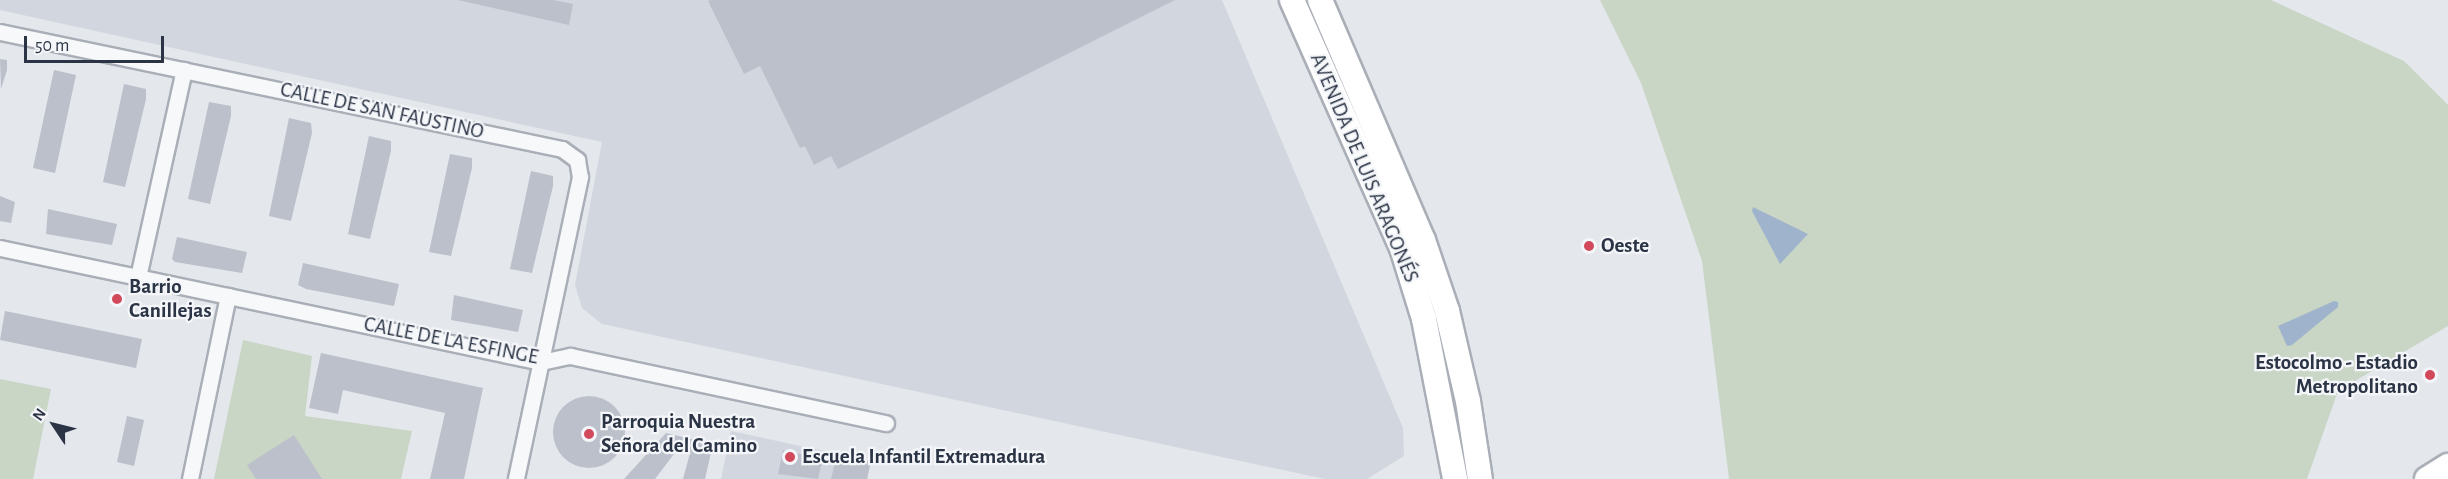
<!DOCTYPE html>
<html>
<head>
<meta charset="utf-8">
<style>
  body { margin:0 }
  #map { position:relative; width:2448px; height:479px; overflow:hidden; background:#e4e7ec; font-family:"Alegreya Sans",sans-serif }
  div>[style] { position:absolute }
  .built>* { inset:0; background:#d2d6de }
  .green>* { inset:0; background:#c9d6c5 }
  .water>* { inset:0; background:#9fb4cc }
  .building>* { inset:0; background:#bbc0ca }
  .round { border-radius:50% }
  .roads { filter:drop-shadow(2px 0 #a9aeb7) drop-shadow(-2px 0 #a9aeb7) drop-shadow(0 2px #a9aeb7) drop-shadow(0 -2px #a9aeb7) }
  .street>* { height:15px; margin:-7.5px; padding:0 7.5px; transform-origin:7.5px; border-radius:7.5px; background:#f7f8fa }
  .primary>* { height:24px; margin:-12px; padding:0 12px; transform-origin:12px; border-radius:12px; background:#fff }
  .dots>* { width:16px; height:16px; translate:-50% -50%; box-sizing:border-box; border:3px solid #f4f6f9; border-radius:50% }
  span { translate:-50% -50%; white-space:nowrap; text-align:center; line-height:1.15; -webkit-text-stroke:4.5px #f4f6f9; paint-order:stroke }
  .street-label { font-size:21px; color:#2b3445 }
  .poi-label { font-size:21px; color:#2b3445; font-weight:700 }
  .left { translate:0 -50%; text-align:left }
  .right { translate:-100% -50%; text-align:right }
  .north { position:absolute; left:24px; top:395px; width:60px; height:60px; -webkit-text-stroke:4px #f4f6f9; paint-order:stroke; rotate:305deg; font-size:16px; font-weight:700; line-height:24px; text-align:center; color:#2b3445 }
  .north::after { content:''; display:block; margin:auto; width:21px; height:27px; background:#2b3445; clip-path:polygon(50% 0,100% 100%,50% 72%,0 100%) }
  .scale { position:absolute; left:24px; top:36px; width:140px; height:27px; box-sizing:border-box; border:3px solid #2b3445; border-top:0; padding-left:8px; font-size:18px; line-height:21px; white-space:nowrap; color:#2b3445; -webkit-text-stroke:4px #f4f6f9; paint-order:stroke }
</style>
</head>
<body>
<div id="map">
  <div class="built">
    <div style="clip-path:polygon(0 0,1222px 0,1403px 428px,1404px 456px,1367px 479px,1325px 479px,602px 324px,582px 308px,575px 285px,602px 142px,0 10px)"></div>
    <div style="clip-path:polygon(731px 431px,871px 461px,867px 479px,721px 479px)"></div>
  </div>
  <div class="green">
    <div style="clip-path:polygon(1600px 0,2271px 0,2404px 61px,2448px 105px,2448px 326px,2338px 391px,2307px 479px,1729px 479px,1702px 261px,1641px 83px)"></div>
    <div style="clip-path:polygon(243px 340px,312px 356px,305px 416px,412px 431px,401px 479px,214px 479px)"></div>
    <div style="clip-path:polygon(0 379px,51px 389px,33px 479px,0 479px)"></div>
  </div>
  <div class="water">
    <div style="clip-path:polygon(1753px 207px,1808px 234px,1780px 264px,1752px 211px)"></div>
    <div style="clip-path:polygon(2334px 301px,2338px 302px,2338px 307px,2292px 345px,2287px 346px,2278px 326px)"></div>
  </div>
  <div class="building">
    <div style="clip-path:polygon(458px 0,553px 0,573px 4px,569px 25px)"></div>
    <div style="clip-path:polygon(711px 0,1175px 0,838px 169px,831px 156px,814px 165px,805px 146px,800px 148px,760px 66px,744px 74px,708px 1px)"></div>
    <div style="clip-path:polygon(0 59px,7px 60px,7px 70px,1px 89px)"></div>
    <div style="clip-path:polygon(54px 70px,76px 75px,55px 173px,33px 168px)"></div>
    <div style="clip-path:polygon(124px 84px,146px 89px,146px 99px,125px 187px,103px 182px)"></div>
    <div style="clip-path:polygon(209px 102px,231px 106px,231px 116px,210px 204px,188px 199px)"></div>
    <div style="clip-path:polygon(289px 118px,311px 123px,312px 133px,291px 221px,269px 216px)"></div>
    <div style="clip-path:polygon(369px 136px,391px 141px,391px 151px,370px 239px,348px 234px)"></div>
    <div style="clip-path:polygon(450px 154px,472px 158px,472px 168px,451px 256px,429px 252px)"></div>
    <div style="clip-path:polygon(531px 171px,553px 176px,553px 186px,532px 273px,510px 269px)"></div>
    <div style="clip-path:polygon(0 196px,15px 202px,11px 223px,0 221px)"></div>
    <div style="clip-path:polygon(48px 209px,117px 224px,112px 245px,46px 234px)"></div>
    <div style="clip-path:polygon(177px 237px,247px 252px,242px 273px,175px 262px,172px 259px)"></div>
    <div style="clip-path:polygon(303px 263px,399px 284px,394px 306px,306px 289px,298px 285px)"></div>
    <div style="clip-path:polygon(454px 295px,523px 310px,518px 332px,451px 320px)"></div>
    <div style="clip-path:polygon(5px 311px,142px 339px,136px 368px,0 340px)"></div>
    <div style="clip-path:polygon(321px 353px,483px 388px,464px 479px,430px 479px,445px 413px,343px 390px,338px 414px,309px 408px)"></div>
    <div class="round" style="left:553px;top:396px;width:72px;height:72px"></div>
    <div style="clip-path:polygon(127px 416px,144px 420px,134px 466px,117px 462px)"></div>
    <div style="clip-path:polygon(666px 433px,713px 444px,705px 479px,683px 479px,690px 453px,677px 450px,655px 479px,624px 479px)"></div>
    <div style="clip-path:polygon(294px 435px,322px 479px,256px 479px,247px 465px)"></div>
    <div style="clip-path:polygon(783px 450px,809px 456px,810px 450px,824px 453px,818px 479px,778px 474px)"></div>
    <div style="clip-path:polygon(837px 454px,871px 461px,867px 479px,831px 479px)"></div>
  </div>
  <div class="roads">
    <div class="street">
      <div style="left:0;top:32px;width:574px;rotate:11.76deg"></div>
      <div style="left:562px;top:149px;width:19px;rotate:36deg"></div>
      <div style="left:577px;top:160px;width:17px;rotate:80deg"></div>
      <div style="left:580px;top:177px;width:309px;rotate:102deg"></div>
      <div style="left:0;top:248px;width:553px;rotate:11.9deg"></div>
      <div style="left:541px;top:362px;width:30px;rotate:-12deg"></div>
      <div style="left:570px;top:356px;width:323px;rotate:12deg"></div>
      <div style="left:138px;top:277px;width:212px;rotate:-77.5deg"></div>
      <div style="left:190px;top:479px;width:187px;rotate:-78.3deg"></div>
    </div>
    <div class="primary">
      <div style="left:1292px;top:0;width:274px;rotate:66.1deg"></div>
      <div style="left:1403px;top:251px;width:71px;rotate:72.8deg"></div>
      <div style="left:1424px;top:319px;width:163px;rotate:79deg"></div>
      <div style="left:1320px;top:0;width:261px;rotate:66.8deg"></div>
      <div style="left:1423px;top:240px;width:75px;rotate:71.3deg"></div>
      <div style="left:1447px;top:311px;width:92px;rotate:76.9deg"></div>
      <div style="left:1468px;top:401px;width:79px;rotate:81.3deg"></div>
      <div style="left:2427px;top:479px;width:25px;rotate:-32deg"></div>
    </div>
  </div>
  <div class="dots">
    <div style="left:1589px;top:246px;background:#d1495b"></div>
    <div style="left:117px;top:299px;background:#d1495b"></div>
    <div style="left:2430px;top:375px;background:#d1495b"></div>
    <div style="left:589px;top:434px;background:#d1495b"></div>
    <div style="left:790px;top:457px;background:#d1495b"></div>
  </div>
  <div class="street-label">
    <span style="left:382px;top:111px;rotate:12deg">CALLE DE SAN FAUSTINO</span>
    <span style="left:1364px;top:168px;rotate:67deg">AVENIDA DE LUIS ARAGONÉS</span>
    <span style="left:451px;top:341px;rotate:11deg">CALLE DE LA ESFINGE</span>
  </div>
  <div class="poi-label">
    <span class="left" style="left:1601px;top:246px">Oeste</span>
    <span class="left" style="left:129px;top:299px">Barrio<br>Canillejas</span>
    <span class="right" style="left:2418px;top:375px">Estocolmo - Estadio<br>Metropolitano</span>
    <span class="left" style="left:601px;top:434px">Parroquia Nuestra<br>Señora del Camino</span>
    <span class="left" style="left:802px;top:457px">Escuela Infantil Extremadura</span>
  </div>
  <div class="north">N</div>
  <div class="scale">50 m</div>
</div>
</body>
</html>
